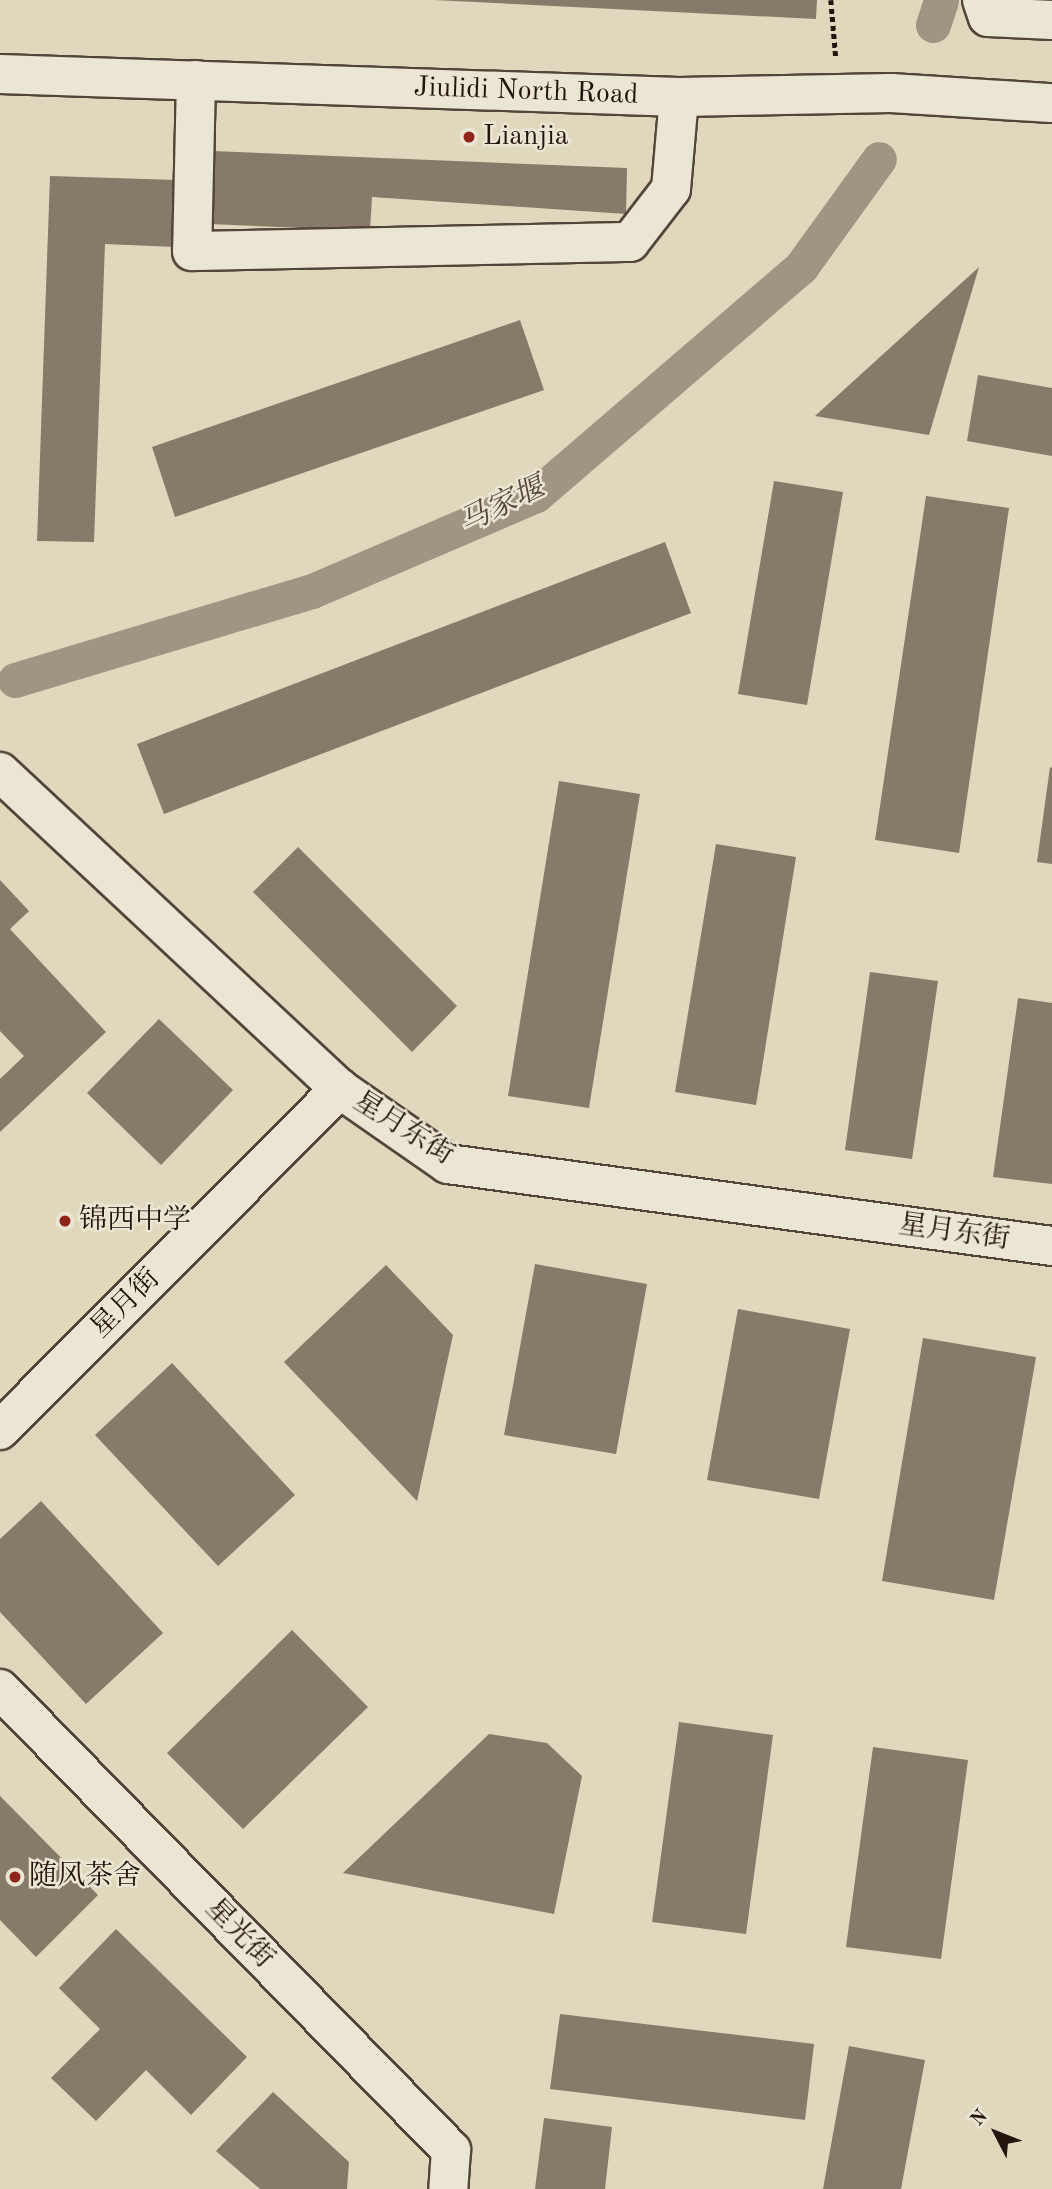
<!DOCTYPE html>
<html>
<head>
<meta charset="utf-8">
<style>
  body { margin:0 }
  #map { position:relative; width:1052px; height:2189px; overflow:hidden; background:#e0d8bd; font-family:"Old Standard TT","Noto Serif SC",serif }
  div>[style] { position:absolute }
  .canal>* { height:35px; margin:-17.5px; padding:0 17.5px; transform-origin:17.5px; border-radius:17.5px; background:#a09582 }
  .building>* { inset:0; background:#867a69 }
  .path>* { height:4.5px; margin-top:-2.25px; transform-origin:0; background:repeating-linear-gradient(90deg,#24140e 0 5px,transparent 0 8.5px) }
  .roads { filter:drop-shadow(2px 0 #53453a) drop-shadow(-2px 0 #53453a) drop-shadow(0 2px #53453a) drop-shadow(0 -2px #53453a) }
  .minor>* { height:38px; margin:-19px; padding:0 19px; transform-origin:19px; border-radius:19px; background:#ebe6d4 }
  .dots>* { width:19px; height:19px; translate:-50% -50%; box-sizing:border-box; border:4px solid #ebe6d4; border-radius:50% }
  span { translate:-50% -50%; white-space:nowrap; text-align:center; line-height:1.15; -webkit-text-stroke:5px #ebe6d4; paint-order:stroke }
  .street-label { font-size:28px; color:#24140e }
  .poi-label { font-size:28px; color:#24140e }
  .left { translate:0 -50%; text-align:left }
  .water-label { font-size:30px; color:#56483c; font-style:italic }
  .north { position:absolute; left:961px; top:2098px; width:70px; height:70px; -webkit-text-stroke:5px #ebe6d4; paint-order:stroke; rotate:312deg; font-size:19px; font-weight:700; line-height:28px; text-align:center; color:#24140e }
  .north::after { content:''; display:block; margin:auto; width:24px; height:32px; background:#24140e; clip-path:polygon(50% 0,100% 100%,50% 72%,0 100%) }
</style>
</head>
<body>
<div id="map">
  <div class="canal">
    <div style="left:933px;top:25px;width:26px;rotate:-72deg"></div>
    <div style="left:15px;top:680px;width:310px;rotate:-16.7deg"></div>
    <div style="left:312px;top:591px;width:244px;rotate:-23.2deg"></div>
    <div style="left:536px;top:495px;width:350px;rotate:-40.7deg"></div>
    <div style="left:801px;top:267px;width:133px;rotate:-54.2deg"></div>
  </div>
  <div class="building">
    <div style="clip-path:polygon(434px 0,817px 0,816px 19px)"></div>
    <div style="clip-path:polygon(212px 151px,627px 168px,626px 214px,372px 197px,370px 231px,209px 224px)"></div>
    <div style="clip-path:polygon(50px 176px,177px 180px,175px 247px,105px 244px,94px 542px,37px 541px)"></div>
    <div style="clip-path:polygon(979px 267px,929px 435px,815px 416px)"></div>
    <div style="clip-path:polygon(520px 320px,544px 390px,175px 517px,152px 447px)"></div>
    <div style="clip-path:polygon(978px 375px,1052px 388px,1052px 456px,967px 441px)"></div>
    <div style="clip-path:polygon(774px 481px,843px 492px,807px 705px,738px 694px)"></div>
    <div style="clip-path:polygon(926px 496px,1009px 508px,959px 853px,875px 840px)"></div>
    <div style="clip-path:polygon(665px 542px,691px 613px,164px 814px,137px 744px)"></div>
    <div style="clip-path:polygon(1050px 767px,1052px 768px,1052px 864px,1037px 862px)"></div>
    <div style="clip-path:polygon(559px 781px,640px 794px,589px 1108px,508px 1096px)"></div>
    <div style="clip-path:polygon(716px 844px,796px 857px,756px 1105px,675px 1092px)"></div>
    <div style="clip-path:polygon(298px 847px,457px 1006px,412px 1052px,253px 892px)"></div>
    <div style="clip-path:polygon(0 880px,29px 911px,10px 929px,106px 1032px,0 1132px,0 1079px,24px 1056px,0 1031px)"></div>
    <div style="clip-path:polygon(870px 972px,938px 981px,912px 1159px,845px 1150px)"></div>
    <div style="clip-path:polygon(1018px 998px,1052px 1003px,1052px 1184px,993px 1177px)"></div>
    <div style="clip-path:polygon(159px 1019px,233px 1090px,161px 1165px,87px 1093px)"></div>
    <div style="clip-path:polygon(535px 1264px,647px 1284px,616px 1454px,504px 1435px)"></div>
    <div style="clip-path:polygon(386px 1265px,453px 1335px,417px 1501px,284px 1362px)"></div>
    <div style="clip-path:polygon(738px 1309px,850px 1329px,819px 1499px,707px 1480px)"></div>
    <div style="clip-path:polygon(923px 1338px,1036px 1357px,994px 1600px,882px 1581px)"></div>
    <div style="clip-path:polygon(172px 1363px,295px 1495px,218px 1566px,95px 1435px)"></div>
    <div style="clip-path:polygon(41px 1501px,163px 1633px,86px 1704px,0 1612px,0 1539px)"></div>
    <div style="clip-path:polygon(292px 1630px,368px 1707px,243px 1829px,167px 1753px)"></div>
    <div style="clip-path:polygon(679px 1722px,773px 1735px,746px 1934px,652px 1922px)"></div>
    <div style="clip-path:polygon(489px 1734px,547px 1743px,582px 1776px,554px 1914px,343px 1873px)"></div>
    <div style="clip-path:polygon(873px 1747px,968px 1760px,941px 1959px,846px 1947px)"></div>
    <div style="clip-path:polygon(0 1796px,98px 1895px,36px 1957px,0 1920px)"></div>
    <div style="clip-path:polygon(116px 1929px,247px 2057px,191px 2115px,146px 2070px,96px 2121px,51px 2078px,100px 2029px,59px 1988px)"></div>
    <div style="clip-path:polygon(560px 2014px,814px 2044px,805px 2120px,550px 2089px)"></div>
    <div style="clip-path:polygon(849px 2046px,925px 2060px,901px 2189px,823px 2189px)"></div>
    <div style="clip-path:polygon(273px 2092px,349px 2162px,347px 2189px,260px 2189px,216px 2151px)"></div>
    <div style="clip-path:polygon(544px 2118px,612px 2127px,605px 2189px,535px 2189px)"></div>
  </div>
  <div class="path">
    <div style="left:831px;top:0;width:58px;rotate:85.1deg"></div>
  </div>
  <div class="roads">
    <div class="minor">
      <div style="left:982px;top:0;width:18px;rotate:71deg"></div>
      <div style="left:988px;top:17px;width:64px;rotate:2.7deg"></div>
      <div style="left:0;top:74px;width:679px;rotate:1.94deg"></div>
      <div style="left:679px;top:97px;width:212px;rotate:-1.1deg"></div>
      <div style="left:891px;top:93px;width:161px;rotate:3.6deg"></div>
      <div style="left:196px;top:80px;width:171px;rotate:91.3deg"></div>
      <div style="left:192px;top:251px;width:438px;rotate:-1.2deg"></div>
      <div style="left:630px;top:242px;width:67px;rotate:-52.3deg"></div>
      <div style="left:671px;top:189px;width:92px;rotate:-85deg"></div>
      <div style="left:0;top:772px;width:465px;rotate:43deg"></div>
      <div style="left:340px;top:1089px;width:131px;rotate:34.8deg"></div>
      <div style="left:448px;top:1164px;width:610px;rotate:7.73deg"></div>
      <div style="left:0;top:1430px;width:482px;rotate:-45.1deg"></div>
      <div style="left:0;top:1689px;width:645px;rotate:45.63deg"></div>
      <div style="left:451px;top:2150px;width:39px;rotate:94deg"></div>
    </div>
  </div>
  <div class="dots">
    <div style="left:469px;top:137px;background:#8f2418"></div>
    <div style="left:65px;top:1221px;background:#8f2418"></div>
    <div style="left:15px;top:1877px;background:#8f2418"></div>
  </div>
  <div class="street-label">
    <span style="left:526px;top:92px;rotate:2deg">Jiulidi North Road</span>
    <span style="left:403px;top:1129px;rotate:32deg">星月东街</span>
    <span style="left:954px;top:1233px;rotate:8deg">星月东街</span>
    <span style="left:126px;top:1304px;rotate:-45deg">星月街</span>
    <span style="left:239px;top:1934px;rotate:46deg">星光街</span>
  </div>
  <div class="poi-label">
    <span class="left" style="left:483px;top:137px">Lianjia</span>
    <span class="left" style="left:79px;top:1221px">锦西中学</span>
    <span class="left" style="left:29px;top:1877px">随风茶舍</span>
  </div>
  <div class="water-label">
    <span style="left:502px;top:506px;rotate:-26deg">马家堰</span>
  </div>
  <div class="north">N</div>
</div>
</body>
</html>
